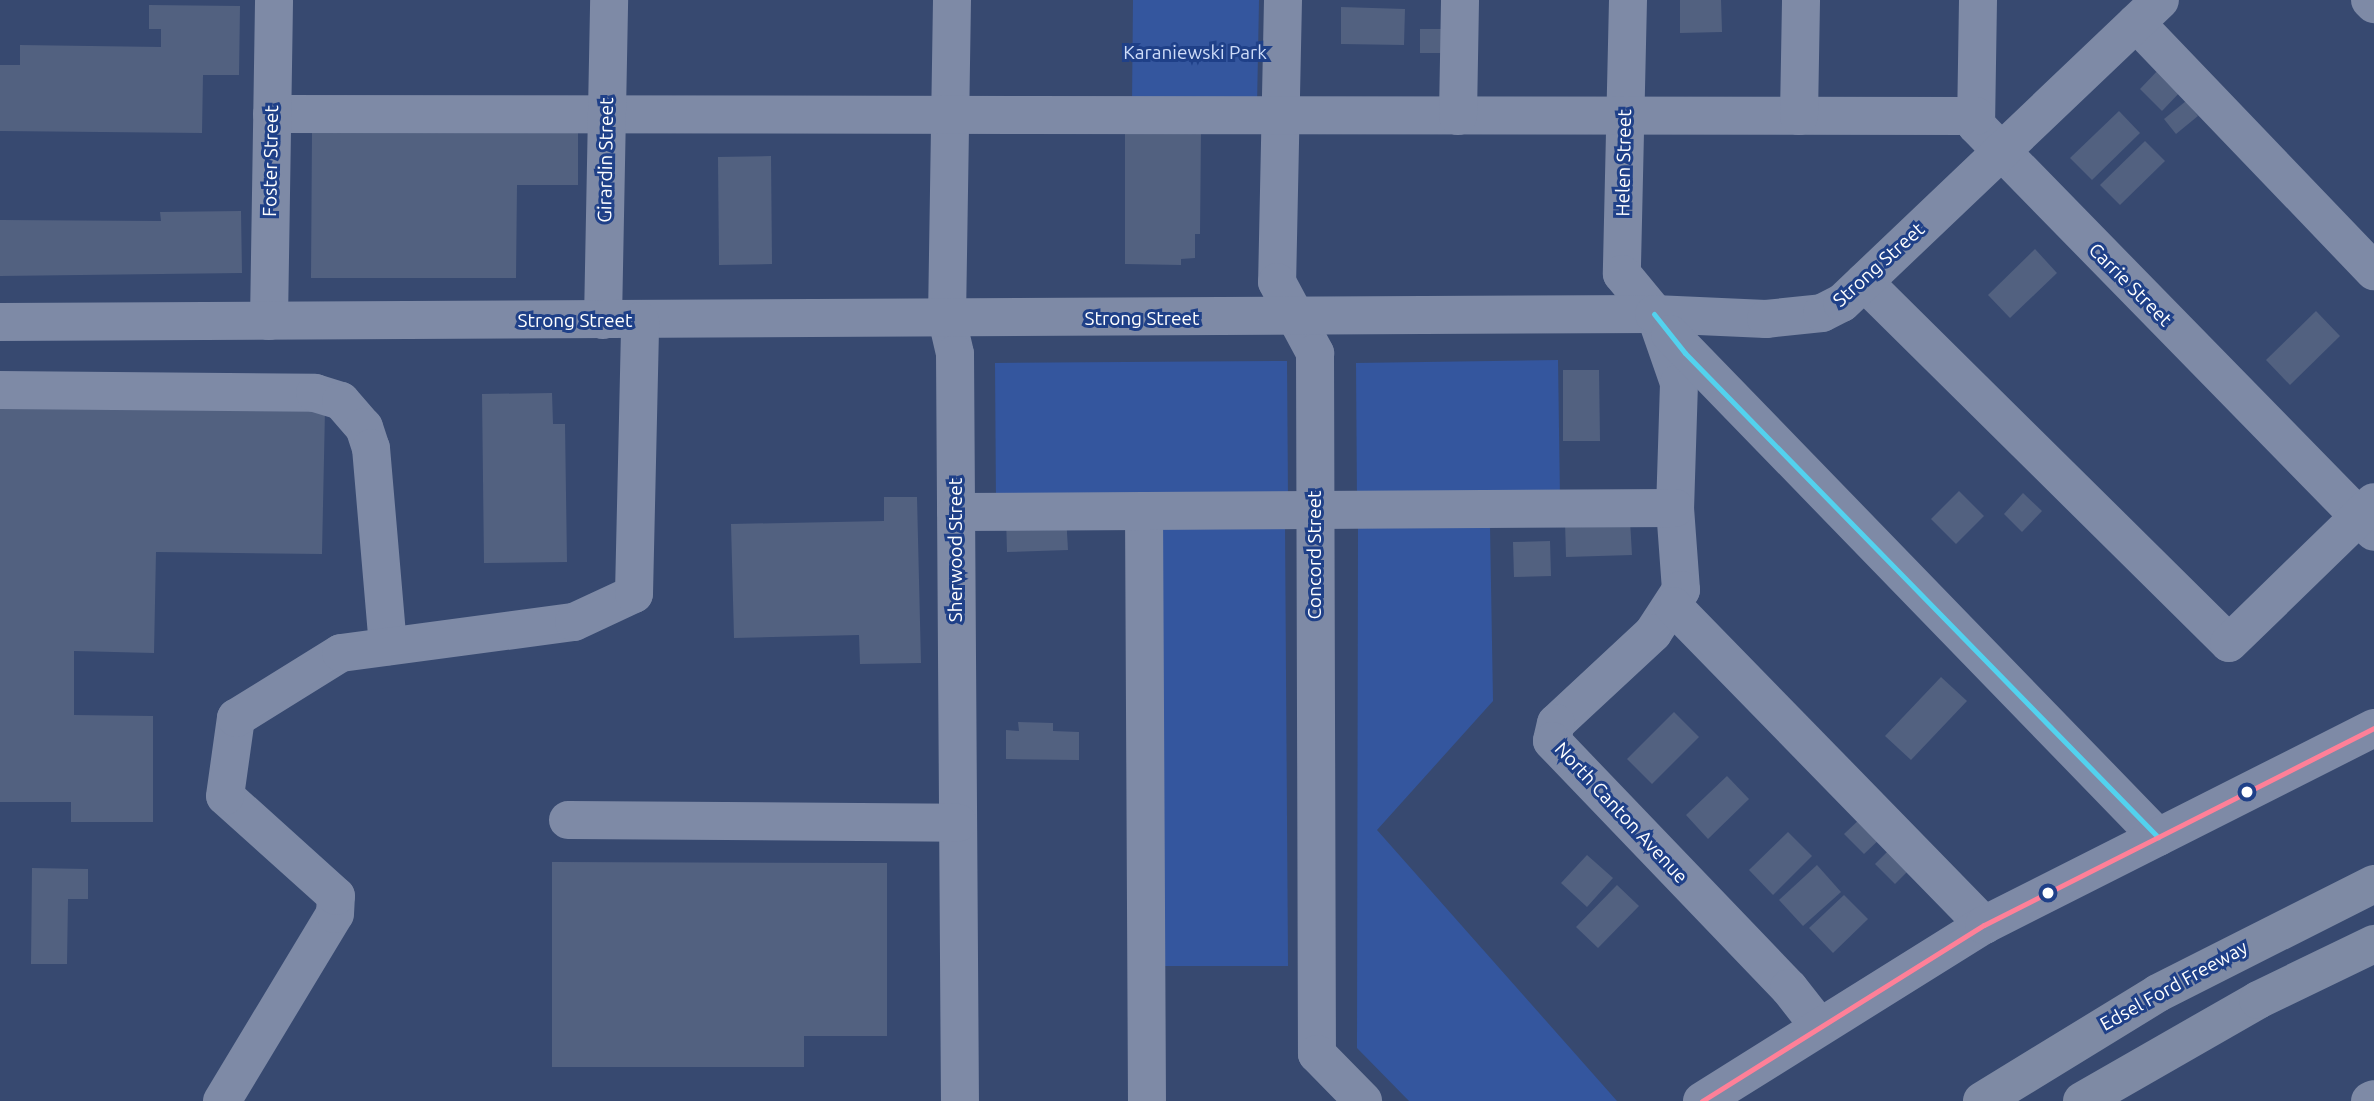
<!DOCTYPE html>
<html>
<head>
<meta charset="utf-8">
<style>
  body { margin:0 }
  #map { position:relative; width:2374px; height:1101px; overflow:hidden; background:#374970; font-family:Ubuntu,sans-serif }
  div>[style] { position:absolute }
  .green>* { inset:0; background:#34569e }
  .building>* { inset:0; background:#526180 }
  .minor>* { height:38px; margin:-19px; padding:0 19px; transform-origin:19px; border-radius:19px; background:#7e8aa6 }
  .highway>* { height:38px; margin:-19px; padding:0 19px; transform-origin:19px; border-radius:19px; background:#7e8aa4 }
  .bus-1>* { height:5px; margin:-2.5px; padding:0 2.5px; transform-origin:2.5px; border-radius:2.5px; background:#53d2ee }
  .bus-2>* { height:5px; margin:-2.5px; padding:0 2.5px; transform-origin:2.5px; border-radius:2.5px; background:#ff8098 }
  .dots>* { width:19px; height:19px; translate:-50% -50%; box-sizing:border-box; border:4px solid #1f4088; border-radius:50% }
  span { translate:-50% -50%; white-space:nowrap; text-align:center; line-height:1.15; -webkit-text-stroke:6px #1f4088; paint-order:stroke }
  .park-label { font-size:19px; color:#cedcf8 }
  .street-label { font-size:19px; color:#fff }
</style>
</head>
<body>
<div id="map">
  <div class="green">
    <div style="clip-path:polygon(1133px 0,1259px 0,1257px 106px,1132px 105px)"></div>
    <div style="clip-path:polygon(1558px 360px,1560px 499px,1357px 501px,1356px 363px)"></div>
    <div style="clip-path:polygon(1287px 361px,1288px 501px,996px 504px,995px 363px)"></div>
    <div style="clip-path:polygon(1358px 522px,1490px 525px,1493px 701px,1377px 830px,1617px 1101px,1409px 1101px,1357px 1048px)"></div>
    <div style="clip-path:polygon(1161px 526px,1285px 526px,1288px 966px,1164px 966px)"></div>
  </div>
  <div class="building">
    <div style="clip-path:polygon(1680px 0,1721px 0,1722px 32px,1680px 33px)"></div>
    <div style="clip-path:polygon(149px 5px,240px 6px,239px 75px,203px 75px,202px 133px,0 131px,0 65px,20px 65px,20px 45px,161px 47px,161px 29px,149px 29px)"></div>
    <div style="clip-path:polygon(1341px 7px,1405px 9px,1404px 45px,1341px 44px)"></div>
    <div style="clip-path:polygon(1420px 29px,1445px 29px,1445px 53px,1420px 53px)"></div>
    <div style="clip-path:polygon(2161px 67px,2183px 89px,2162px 111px,2140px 89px)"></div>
    <div style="clip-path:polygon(2186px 101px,2198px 116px,2176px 134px,2164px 119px)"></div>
    <div style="clip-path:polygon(2119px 111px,2140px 133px,2092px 180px,2070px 158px)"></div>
    <div style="clip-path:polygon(1125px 130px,1201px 131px,1200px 234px,1195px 234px,1195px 258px,1181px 259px,1181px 265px,1125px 264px)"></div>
    <div style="clip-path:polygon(312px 131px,578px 131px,578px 185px,517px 185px,516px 278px,311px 278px)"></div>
    <div style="clip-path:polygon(2145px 141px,2165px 161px,2120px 205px,2100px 185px)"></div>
    <div style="clip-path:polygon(771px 156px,772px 264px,719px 265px,718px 157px)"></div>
    <div style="clip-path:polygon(241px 211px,242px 273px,0 276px,0 220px,161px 221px,160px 212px)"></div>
    <div style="clip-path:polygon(2035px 249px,2057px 273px,2010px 318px,1988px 295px)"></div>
    <div style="clip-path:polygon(2316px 311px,2340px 336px,2290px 385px,2266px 360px)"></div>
    <div style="clip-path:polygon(1563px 370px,1599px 370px,1600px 441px,1563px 441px)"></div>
    <div style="clip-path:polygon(552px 393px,553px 424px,565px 424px,567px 562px,484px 563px,482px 394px)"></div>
    <div style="clip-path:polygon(0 405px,325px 410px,322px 554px,156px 552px,154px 653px,74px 651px,74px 715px,153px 716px,153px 822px,71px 822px,71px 802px,0 802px)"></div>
    <div style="clip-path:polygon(1959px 491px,1984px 516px,1956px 544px,1931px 519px)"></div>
    <div style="clip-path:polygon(2023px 493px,2042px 511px,2022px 532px,2004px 514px)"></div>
    <div style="clip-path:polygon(884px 497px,917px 497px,921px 663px,860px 664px,859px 635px,734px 638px,731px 524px,884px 521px)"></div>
    <div style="clip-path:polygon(1066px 515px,1068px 550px,1007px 552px,1006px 517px)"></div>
    <div style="clip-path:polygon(1630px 520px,1632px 555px,1566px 557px,1565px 522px)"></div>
    <div style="clip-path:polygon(1550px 541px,1551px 576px,1514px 577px,1513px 542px)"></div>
    <div style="clip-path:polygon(1941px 677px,1967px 701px,1911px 760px,1885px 736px)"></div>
    <div style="clip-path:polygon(1674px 712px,1699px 737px,1652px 784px,1627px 759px)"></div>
    <div style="clip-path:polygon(1018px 722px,1053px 723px,1053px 731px,1079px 732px,1079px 760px,1006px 759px,1006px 730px,1019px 731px)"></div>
    <div style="clip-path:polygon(1727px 776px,1749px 799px,1708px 839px,1686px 815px)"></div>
    <div style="clip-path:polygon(1863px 816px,1883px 836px,1864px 854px,1844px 834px)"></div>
    <div style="clip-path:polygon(1788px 832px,1812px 856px,1773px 895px,1749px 870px)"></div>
    <div style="clip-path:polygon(1892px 847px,1912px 867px,1895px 884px,1875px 864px)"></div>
    <div style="clip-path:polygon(1587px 855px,1613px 878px,1587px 907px,1561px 883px)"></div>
    <div style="clip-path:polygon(552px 862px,887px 863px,887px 1036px,804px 1036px,804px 1067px,552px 1067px)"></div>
    <div style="clip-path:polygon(1817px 865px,1841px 892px,1803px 926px,1779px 900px)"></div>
    <div style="clip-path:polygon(32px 868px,88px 869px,88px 899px,68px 899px,67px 964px,31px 964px)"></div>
    <div style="clip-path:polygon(1617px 885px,1639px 906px,1598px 948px,1576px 927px)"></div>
    <div style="clip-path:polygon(1844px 895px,1868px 919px,1833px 953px,1809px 928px)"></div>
  </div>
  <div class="minor">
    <div style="left:952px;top:0;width:319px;rotate:90.9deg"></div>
    <div style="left:947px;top:319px;width:36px;rotate:77deg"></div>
    <div style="left:955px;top:354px;width:747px;rotate:89.62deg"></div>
    <div style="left:1283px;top:0;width:282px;rotate:91.2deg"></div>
    <div style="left:1277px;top:282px;width:81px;rotate:61.8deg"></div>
    <div style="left:1315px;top:353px;width:701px;rotate:89.84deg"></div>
    <div style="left:1317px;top:1054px;width:66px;rotate:45.6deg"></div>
    <div style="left:1628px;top:0;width:274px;rotate:91.3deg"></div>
    <div style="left:1622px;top:274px;width:53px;rotate:50.3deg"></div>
    <div style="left:1978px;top:0;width:125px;rotate:90.9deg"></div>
    <div style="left:1976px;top:125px;width:569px;rotate:45.64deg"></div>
    <div style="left:2370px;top:0;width:6px;rotate:45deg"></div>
    <div style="left:2136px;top:23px;width:344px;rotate:46.2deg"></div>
    <div style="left:272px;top:114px;width:1704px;rotate:0.07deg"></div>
    <div style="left:1458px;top:116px;width:116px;rotate:-89deg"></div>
    <div style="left:1799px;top:116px;width:116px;rotate:-89deg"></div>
    <div style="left:1864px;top:282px;width:513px;rotate:44.68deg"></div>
    <div style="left:2229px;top:643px;width:202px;rotate:-44.2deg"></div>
    <div style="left:1655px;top:314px;width:73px;rotate:70.8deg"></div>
    <div style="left:1679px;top:383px;width:125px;rotate:91.8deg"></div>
    <div style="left:1675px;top:508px;width:82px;rotate:85.8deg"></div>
    <div style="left:1681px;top:590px;width:51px;rotate:123.1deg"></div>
    <div style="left:1653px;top:633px;width:132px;rotate:137.1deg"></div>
    <div style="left:1556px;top:723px;width:18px;rotate:103deg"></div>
    <div style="left:1552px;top:741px;width:342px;rotate:46.2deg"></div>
    <div style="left:1789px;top:988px;width:47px;rotate:51.9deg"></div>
    <div style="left:603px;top:320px;width:320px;rotate:-88.9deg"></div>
    <div style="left:269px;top:321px;width:321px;rotate:-89.1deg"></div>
    <div style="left:0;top:322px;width:1654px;rotate:-0.28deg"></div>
    <div style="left:1654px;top:314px;width:112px;rotate:2.6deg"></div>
    <div style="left:1766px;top:319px;width:56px;rotate:-6.1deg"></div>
    <div style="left:1822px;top:313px;width:22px;rotate:-27deg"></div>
    <div style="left:1842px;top:303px;width:439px;rotate:-43.6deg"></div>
    <div style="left:1670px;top:334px;width:701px;rotate:45.87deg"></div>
    <div style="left:0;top:390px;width:315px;rotate:0.5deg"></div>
    <div style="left:315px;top:393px;width:27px;rotate:17deg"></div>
    <div style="left:341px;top:401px;width:35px;rotate:49deg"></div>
    <div style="left:364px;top:427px;width:22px;rotate:72deg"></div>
    <div style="left:371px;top:448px;width:199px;rotate:85.1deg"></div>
    <div style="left:1144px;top:511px;width:590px;rotate:89.71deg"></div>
    <div style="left:956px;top:512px;width:719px;rotate:-0.32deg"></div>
    <div style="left:1673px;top:606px;width:446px;rotate:45.7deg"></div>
    <div style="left:568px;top:820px;width:390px;rotate:0.4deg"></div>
    <div style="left:222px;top:1101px;width:218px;rotate:-58.9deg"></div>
    <div style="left:335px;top:914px;width:18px;rotate:-87deg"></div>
    <div style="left:336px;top:896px;width:149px;rotate:-138deg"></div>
    <div style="left:225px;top:796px;width:79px;rotate:-82deg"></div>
    <div style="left:236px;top:718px;width:123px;rotate:-31.8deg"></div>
    <div style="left:341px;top:653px;width:235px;rotate:-7.6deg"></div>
    <div style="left:574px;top:622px;width:66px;rotate:-25deg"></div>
    <div style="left:634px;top:594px;width:273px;rotate:-88.7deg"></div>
    <div style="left:1702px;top:1101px;width:332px;rotate:-32deg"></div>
    <div style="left:1984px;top:925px;width:437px;rotate:-26.8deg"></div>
    <div style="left:2370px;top:1101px;width:4px;rotate:-27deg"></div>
  </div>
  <div class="highway">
    <div style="left:1982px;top:1101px;width:206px;rotate:-31.5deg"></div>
    <div style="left:2158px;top:993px;width:242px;rotate:-26.8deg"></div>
    <div style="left:2082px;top:1101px;width:203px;rotate:-29.8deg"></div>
    <div style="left:2258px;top:1000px;width:129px;rotate:-25.8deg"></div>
  </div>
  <div class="bus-1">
    <div style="left:1654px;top:314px;width:50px;rotate:51.5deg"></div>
    <div style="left:1685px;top:353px;width:677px;rotate:45.66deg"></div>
  </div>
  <div class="bus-2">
    <div style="left:1702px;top:1101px;width:332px;rotate:-32deg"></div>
    <div style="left:1984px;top:925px;width:437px;rotate:-26.8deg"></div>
  </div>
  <div class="dots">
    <div style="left:2247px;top:792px;background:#fff"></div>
    <div style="left:2048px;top:893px;background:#fff"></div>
  </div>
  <div class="park-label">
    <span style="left:1195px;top:53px">Karaniewski Park</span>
  </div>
  <div class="street-label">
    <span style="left:606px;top:160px;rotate:-89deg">Girardin Street</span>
    <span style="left:271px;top:161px;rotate:-89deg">Foster Street</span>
    <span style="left:1624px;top:163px;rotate:-89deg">Helen Street</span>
    <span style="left:1879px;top:265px;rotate:-42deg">Strong Street</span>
    <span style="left:2130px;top:285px;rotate:45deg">Carrie Street</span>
    <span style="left:1142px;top:319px">Strong Street</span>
    <span style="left:575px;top:321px">Strong Street</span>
    <span style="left:956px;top:550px;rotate:-90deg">Sherwood Street</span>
    <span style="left:1315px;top:555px;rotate:-90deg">Concord Street</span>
    <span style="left:1621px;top:813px;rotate:47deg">North Canton Avenue</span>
    <span style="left:2174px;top:986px;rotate:-29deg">Edsel Ford Freeway</span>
  </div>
</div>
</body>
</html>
